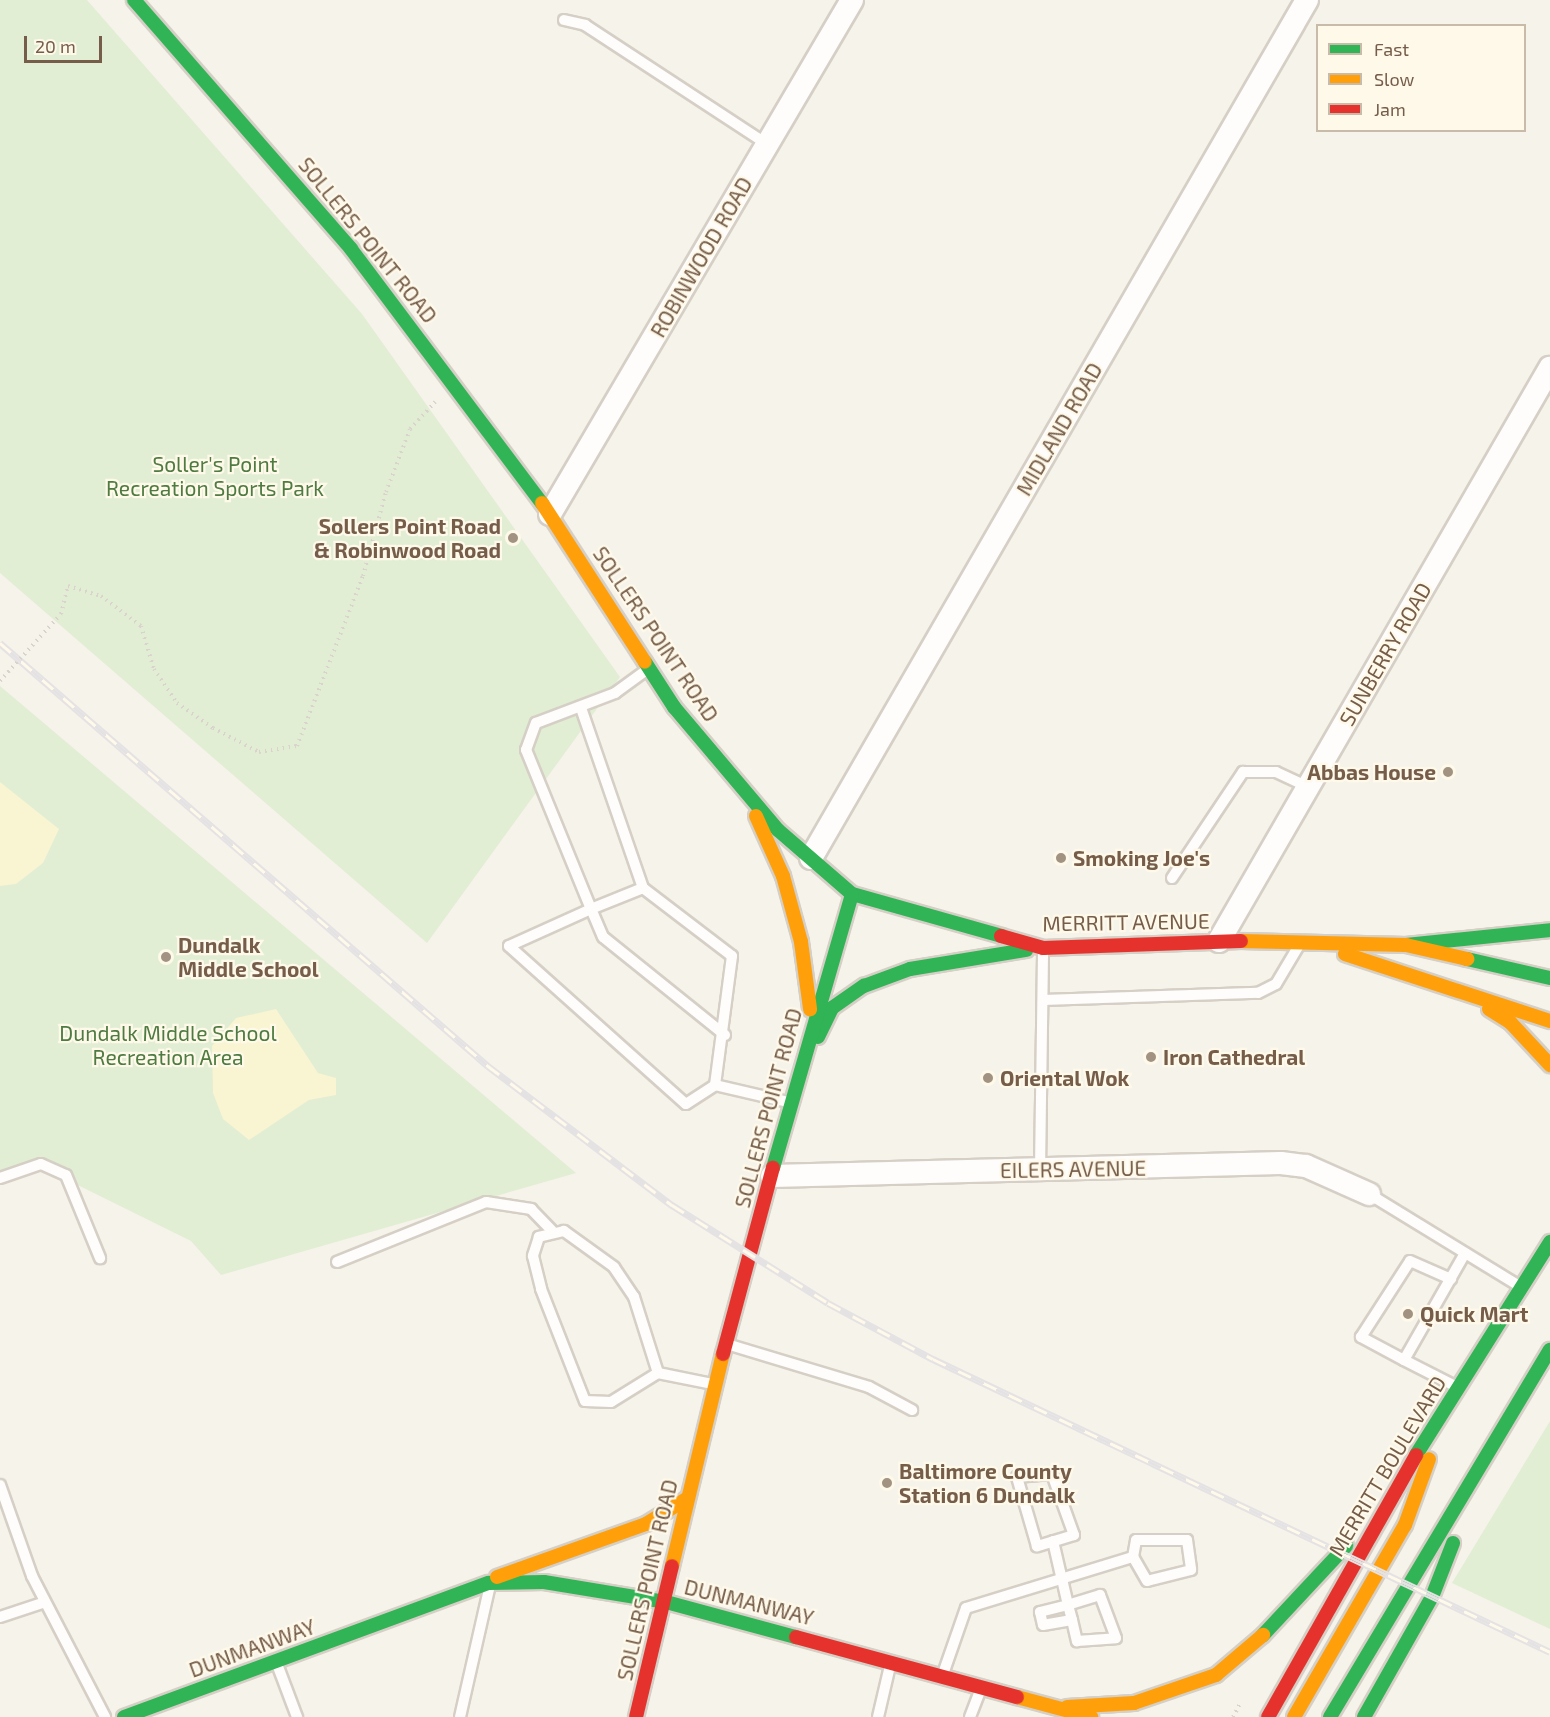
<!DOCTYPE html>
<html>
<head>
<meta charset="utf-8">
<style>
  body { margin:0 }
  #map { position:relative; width:1550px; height:1717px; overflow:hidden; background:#f6f3ea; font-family:"Exo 2",sans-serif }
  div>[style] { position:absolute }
  .green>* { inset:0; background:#e1eed4 }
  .sand>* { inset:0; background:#f9f4d2 }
  .path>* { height:4px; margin-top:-2px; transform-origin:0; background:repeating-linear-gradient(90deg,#dad3cd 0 1.5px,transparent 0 6px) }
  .roads { filter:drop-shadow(2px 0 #d5cfc6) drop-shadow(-2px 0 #d5cfc6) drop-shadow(0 2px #d5cfc6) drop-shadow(0 -2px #d5cfc6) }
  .lane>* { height:10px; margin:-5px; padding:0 5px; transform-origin:5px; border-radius:5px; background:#fefdfc }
  .street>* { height:22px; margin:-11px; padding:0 11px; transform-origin:11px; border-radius:11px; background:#fefdfc }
  .fast>* { height:14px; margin:-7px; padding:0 7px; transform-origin:7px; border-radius:7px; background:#30b455 }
  .slow>* { height:14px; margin:-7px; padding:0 7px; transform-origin:7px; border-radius:7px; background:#ff9f0a }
  .jam>* { height:14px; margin:-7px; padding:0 7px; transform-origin:7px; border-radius:7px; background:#e5322d }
  .rail>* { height:7px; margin-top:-3.5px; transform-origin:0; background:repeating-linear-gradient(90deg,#fff9ea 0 14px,#e5e2e4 0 28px); box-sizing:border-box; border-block:2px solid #e5e2e4 }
  .path-bridge>* { height:4px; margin-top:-2px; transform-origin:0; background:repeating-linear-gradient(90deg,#dad3cd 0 1.5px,transparent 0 6px) }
  .dots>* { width:16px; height:16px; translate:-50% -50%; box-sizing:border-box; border:3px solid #fff9ea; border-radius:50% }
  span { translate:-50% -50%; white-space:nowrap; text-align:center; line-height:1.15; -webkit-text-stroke:4.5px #fff9ea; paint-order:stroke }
  .street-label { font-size:21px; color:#755d49 }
  .park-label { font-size:21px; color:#4d7b41 }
  .poi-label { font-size:21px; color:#755d49; font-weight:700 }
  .right { translate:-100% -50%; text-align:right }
  .left { translate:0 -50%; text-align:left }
  .legend { position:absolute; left:1316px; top:24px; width:210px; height:108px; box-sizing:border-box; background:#fff9ea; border:2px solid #c8bbaa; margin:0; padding:8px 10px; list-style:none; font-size:18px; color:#755d49 }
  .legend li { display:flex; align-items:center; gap:12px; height:30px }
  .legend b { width:30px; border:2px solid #c8bbaa }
  .scale { position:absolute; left:24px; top:36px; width:78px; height:27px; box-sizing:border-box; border:3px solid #755d49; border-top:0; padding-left:8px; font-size:18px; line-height:21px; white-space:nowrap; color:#755d49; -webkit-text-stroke:4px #fff9ea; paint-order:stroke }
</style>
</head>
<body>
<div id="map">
  <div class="green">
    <div style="clip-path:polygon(0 0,87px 0,362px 314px,620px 677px,427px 943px,0 573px)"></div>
    <div style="clip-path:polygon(0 686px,576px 1173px,221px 1275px,191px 1241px,29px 1161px,0 1172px)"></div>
    <div style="clip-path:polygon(1550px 1421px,1550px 1629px,1452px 1583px)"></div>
  </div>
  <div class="sand">
    <div style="clip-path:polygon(0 782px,59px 829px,43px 863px,16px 884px,0 886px)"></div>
    <div style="clip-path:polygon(276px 1009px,318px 1073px,336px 1078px,336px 1095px,309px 1100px,249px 1140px,223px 1119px,213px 1093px,212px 1046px,236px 1018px)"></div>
  </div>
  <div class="path">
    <div style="left:68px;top:586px;width:34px;rotate:17deg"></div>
    <div style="left:101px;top:596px;width:50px;rotate:36.9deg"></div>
    <div style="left:141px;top:626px;width:45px;rotate:73.2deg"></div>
    <div style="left:154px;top:669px;width:41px;rotate:55.9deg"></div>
    <div style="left:177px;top:703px;width:44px;rotate:34.8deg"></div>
    <div style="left:213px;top:728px;width:52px;rotate:27.6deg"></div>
    <div style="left:259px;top:752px;width:38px;rotate:-9deg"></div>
    <div style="left:297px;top:746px;width:182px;rotate:-68.8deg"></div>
    <div style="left:363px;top:576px;width:87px;rotate:-74.7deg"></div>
    <div style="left:386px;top:492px;width:67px;rotate:-69.1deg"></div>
    <div style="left:410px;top:429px;width:37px;rotate:-47deg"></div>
    <div style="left:1233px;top:1717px;width:17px;rotate:-62deg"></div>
  </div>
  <div class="roads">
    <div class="lane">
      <div style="left:564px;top:20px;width:22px;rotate:13deg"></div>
      <div style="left:585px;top:25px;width:217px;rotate:33.2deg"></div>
      <div style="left:581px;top:708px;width:190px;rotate:71deg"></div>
      <div style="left:643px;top:888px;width:56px;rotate:158deg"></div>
      <div style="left:591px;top:909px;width:172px;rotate:-112.2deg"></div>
      <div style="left:526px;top:750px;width:29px;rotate:-70deg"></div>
      <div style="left:536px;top:723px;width:85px;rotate:-20.8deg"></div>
      <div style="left:615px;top:693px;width:39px;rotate:-36deg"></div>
      <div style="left:1172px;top:878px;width:128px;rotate:-56.2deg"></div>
      <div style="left:1243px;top:772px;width:33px"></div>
      <div style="left:1276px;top:772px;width:35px;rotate:25deg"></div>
      <div style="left:643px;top:888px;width:112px;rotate:37.4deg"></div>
      <div style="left:732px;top:956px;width:130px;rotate:97.5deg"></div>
      <div style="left:1043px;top:1000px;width:215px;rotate:-1.9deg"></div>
      <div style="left:1258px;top:993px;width:20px;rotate:-27deg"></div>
      <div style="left:1276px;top:984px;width:43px;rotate:-59.3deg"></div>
      <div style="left:725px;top:1035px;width:156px;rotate:-141.2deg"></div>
      <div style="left:603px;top:937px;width:30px;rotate:-113deg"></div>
      <div style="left:591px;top:909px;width:90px;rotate:155.7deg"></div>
      <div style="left:509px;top:946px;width:237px;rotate:41.8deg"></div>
      <div style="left:686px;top:1104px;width:35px;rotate:-33deg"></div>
      <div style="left:715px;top:1085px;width:75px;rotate:13.1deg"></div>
      <div style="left:1040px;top:1170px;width:219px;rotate:-89.2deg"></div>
      <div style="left:0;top:1178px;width:43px;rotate:-18.9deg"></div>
      <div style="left:41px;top:1164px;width:27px;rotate:24deg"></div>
      <div style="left:66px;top:1175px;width:90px;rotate:67.7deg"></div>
      <div style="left:1369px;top:1194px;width:176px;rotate:31.5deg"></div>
      <div style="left:337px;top:1262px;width:161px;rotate:-21.9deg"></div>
      <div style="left:486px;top:1202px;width:46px;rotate:8.8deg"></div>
      <div style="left:531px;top:1209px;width:30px;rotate:46deg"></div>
      <div style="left:730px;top:1345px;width:145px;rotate:16.8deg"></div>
      <div style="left:869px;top:1387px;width:49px;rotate:28.1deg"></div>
      <div style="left:1404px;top:1360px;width:49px;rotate:-151.9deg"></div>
      <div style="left:1361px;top:1337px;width:90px;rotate:-57.2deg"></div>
      <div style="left:1410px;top:1261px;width:45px;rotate:23.7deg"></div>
      <div style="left:658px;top:1373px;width:80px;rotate:-107.5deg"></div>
      <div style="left:634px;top:1297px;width:36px;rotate:-124deg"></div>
      <div style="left:614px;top:1267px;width:62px;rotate:-144.2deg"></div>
      <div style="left:564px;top:1231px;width:26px;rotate:167deg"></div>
      <div style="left:539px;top:1237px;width:20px;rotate:108deg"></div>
      <div style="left:533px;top:1256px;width:34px;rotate:76deg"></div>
      <div style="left:541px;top:1289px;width:120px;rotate:68.6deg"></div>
      <div style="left:585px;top:1401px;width:26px;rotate:2deg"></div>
      <div style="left:611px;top:1402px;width:55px;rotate:-31.7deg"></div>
      <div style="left:658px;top:1373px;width:55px;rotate:11.5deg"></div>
      <div style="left:1457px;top:1387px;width:59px;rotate:-153deg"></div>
      <div style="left:1404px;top:1360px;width:123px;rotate:-60.3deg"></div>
      <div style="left:1052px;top:1474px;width:65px;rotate:70.2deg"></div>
      <div style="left:1074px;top:1535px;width:39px;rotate:163deg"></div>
      <div style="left:1037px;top:1546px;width:72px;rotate:-106.2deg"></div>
      <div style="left:1017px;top:1477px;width:35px;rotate:-5deg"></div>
      <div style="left:0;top:1485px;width:96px;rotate:70.6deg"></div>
      <div style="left:32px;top:1576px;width:159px;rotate:62.6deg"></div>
      <div style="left:1053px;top:1541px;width:39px;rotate:77deg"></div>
      <div style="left:1062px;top:1579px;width:27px;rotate:77deg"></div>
      <div style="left:1068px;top:1605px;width:16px;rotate:75deg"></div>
      <div style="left:1072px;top:1620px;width:22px;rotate:77deg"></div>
      <div style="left:1077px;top:1641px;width:39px;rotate:-4deg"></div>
      <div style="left:1116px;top:1638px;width:46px;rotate:-110.4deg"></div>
      <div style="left:1100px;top:1595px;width:34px;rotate:163deg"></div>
      <div style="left:1068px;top:1605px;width:29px;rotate:166deg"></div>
      <div style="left:1040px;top:1612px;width:13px;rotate:77deg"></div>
      <div style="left:1043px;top:1625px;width:29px;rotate:-10deg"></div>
      <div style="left:0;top:1617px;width:47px;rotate:-18.4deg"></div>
      <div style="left:277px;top:1664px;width:57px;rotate:69.3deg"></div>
      <div style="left:943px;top:1674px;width:70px;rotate:-70.8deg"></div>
      <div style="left:966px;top:1608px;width:175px;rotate:-17deg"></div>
      <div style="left:1133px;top:1557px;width:17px;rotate:-80deg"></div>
      <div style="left:1136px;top:1540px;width:51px"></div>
      <div style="left:1187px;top:1540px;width:30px;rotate:82deg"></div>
      <div style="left:1191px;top:1570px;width:45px;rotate:166deg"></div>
      <div style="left:1147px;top:1581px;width:28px;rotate:-120deg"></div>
      <div style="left:460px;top:1717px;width:131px;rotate:-77.2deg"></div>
      <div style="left:878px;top:1717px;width:52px;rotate:-76.8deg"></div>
      <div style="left:970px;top:1717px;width:28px;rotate:-69deg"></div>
    </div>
    <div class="street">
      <div style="left:550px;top:514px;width:596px;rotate:-59.56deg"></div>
      <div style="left:811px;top:858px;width:991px;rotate:-59.97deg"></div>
      <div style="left:1219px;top:941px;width:662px;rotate:-59.99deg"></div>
      <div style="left:772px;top:1176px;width:509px;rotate:-1.46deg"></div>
      <div style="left:1281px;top:1163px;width:25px;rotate:7deg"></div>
      <div style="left:1306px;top:1166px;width:69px;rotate:24deg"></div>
    </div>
    <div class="fast">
      <div style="left:134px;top:0;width:330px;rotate:48.9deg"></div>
      <div style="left:351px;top:249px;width:318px;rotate:53.1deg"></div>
      <div style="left:645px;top:662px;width:54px;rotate:57.2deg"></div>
      <div style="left:674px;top:707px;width:161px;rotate:49.8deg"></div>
      <div style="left:778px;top:830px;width:98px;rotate:40.9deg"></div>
      <div style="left:852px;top:894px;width:155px;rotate:15.7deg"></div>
      <div style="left:1406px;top:945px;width:145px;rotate:-5.9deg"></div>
      <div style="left:1467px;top:959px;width:85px;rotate:12.9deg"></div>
      <div style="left:818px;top:1037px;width:32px;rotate:-64deg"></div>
      <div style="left:832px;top:1008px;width:39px;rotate:-35deg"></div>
      <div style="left:864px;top:986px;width:49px;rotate:-20.3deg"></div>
      <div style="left:910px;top:969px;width:118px;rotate:-9.3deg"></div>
      <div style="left:773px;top:1168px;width:285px;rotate:-73.9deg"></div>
      <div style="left:1416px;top:1455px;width:252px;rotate:-57.8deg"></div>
      <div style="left:1263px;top:1635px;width:122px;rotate:-47deg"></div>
      <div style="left:124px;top:1717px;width:389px;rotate:-20.2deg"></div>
      <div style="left:489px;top:1583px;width:55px;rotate:-1deg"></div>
      <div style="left:544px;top:1582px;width:124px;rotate:9.3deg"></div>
      <div style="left:666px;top:1602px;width:135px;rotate:15.1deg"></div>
      <div style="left:1330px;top:1717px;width:428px;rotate:-59.1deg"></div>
      <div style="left:1364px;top:1717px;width:138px;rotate:-60.5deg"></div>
      <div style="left:1432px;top:1597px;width:58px;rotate:-68.7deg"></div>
    </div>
    <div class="slow">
      <div style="left:542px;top:503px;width:189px;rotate:57.1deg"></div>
      <div style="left:756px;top:816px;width:66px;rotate:65.8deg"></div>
      <div style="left:783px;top:876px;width:68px;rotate:74.7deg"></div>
      <div style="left:801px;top:942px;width:68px;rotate:82.3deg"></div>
      <div style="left:1241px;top:941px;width:165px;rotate:1.4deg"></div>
      <div style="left:1406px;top:945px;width:63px;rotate:12.9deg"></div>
      <div style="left:1345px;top:954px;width:216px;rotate:18.1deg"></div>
      <div style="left:1489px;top:1009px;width:25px;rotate:32deg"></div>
      <div style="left:1510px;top:1022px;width:59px;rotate:47.1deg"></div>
      <div style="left:672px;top:1566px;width:218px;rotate:-76.5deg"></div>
      <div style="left:497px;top:1577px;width:158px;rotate:-19.6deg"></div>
      <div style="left:646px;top:1524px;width:49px;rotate:-31.8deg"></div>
      <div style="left:1017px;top:1697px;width:77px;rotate:15.1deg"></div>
      <div style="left:1067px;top:1707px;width:67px;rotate:-3.4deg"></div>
      <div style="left:1134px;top:1703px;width:87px;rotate:-18.9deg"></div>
      <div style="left:1216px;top:1675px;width:62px;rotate:-40.4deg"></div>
      <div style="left:1294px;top:1717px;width:222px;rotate:-60deg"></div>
      <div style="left:1405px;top:1525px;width:70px;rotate:-70deg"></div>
    </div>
    <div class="jam">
      <div style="left:1001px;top:936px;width:44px;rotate:15.9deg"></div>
      <div style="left:1043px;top:948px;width:198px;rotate:-2deg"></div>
      <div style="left:723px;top:1354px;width:193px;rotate:-75deg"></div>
      <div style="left:796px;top:1637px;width:229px;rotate:15.2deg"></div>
      <div style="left:636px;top:1717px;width:155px;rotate:-76.6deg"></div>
      <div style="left:1268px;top:1717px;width:301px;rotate:-60.5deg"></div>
    </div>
  </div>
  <div class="rail">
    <div style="left:0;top:643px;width:646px;rotate:40.92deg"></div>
    <div style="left:488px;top:1066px;width:231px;rotate:37.1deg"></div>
    <div style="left:672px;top:1205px;width:184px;rotate:32.1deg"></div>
    <div style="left:828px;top:1303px;width:119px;rotate:28.1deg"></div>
    <div style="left:933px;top:1359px;width:683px;rotate:25.4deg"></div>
  </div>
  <div class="path-bridge">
    <div style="left:0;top:681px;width:91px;rotate:-47.7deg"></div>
    <div style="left:61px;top:614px;width:29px;rotate:-76deg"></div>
  </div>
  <div class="dots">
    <div style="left:513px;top:538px;background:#a29281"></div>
    <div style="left:1448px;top:772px;background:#a29281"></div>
    <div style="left:1061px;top:858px;background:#a29281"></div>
    <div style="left:166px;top:957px;background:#a29281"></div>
    <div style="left:1151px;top:1057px;background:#a29281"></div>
    <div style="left:988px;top:1078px;background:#a29281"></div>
    <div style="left:1408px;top:1314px;background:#a29281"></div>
    <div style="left:887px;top:1483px;background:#a29281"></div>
  </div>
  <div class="street-label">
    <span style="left:368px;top:240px;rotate:51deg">SOLLERS POINT ROAD</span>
    <span style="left:701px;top:257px;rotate:-60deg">ROBINWOOD ROAD</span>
    <span style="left:1059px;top:429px;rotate:-60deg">MIDLAND ROAD</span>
    <span style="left:656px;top:634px;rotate:56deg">SOLLERS POINT ROAD</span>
    <span style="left:1385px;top:654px;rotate:-60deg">SUNBERRY ROAD</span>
    <span style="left:1126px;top:922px;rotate:-1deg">MERRITT AVENUE</span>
    <span style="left:768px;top:1108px;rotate:-75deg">SOLLERS POINT ROAD</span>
    <span style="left:1073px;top:1169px;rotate:-1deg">EILERS AVENUE</span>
    <span style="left:1387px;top:1466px;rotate:-59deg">MERRITT BOULEVARD</span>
    <span style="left:647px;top:1580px;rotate:-77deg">SOLLERS POINT ROAD</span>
    <span style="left:749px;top:1602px;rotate:14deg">DUNMANWAY</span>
    <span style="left:252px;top:1648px;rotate:-20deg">DUNMANWAY</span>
  </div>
  <div class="park-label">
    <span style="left:215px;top:476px">Soller's Point<br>Recreation Sports Park</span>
    <span style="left:168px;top:1045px">Dundalk Middle School<br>Recreation Area</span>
  </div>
  <div class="poi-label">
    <span class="right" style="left:501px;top:538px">Sollers Point Road<br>&amp; Robinwood Road</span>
    <span class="right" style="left:1436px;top:772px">Abbas House</span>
    <span class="left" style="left:1073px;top:858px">Smoking Joe's</span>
    <span class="left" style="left:178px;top:957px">Dundalk<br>Middle School</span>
    <span class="left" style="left:1163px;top:1057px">Iron Cathedral</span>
    <span class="left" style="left:1000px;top:1078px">Oriental Wok</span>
    <span class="left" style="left:1420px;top:1314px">Quick Mart</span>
    <span class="left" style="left:899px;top:1483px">Baltimore County<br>Station 6 Dundalk</span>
  </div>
  <ul class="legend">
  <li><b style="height:8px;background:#30b455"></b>Fast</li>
  <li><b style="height:8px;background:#ff9f0a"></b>Slow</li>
  <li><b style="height:8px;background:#e5322d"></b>Jam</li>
  </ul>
  <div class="scale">20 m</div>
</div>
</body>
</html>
